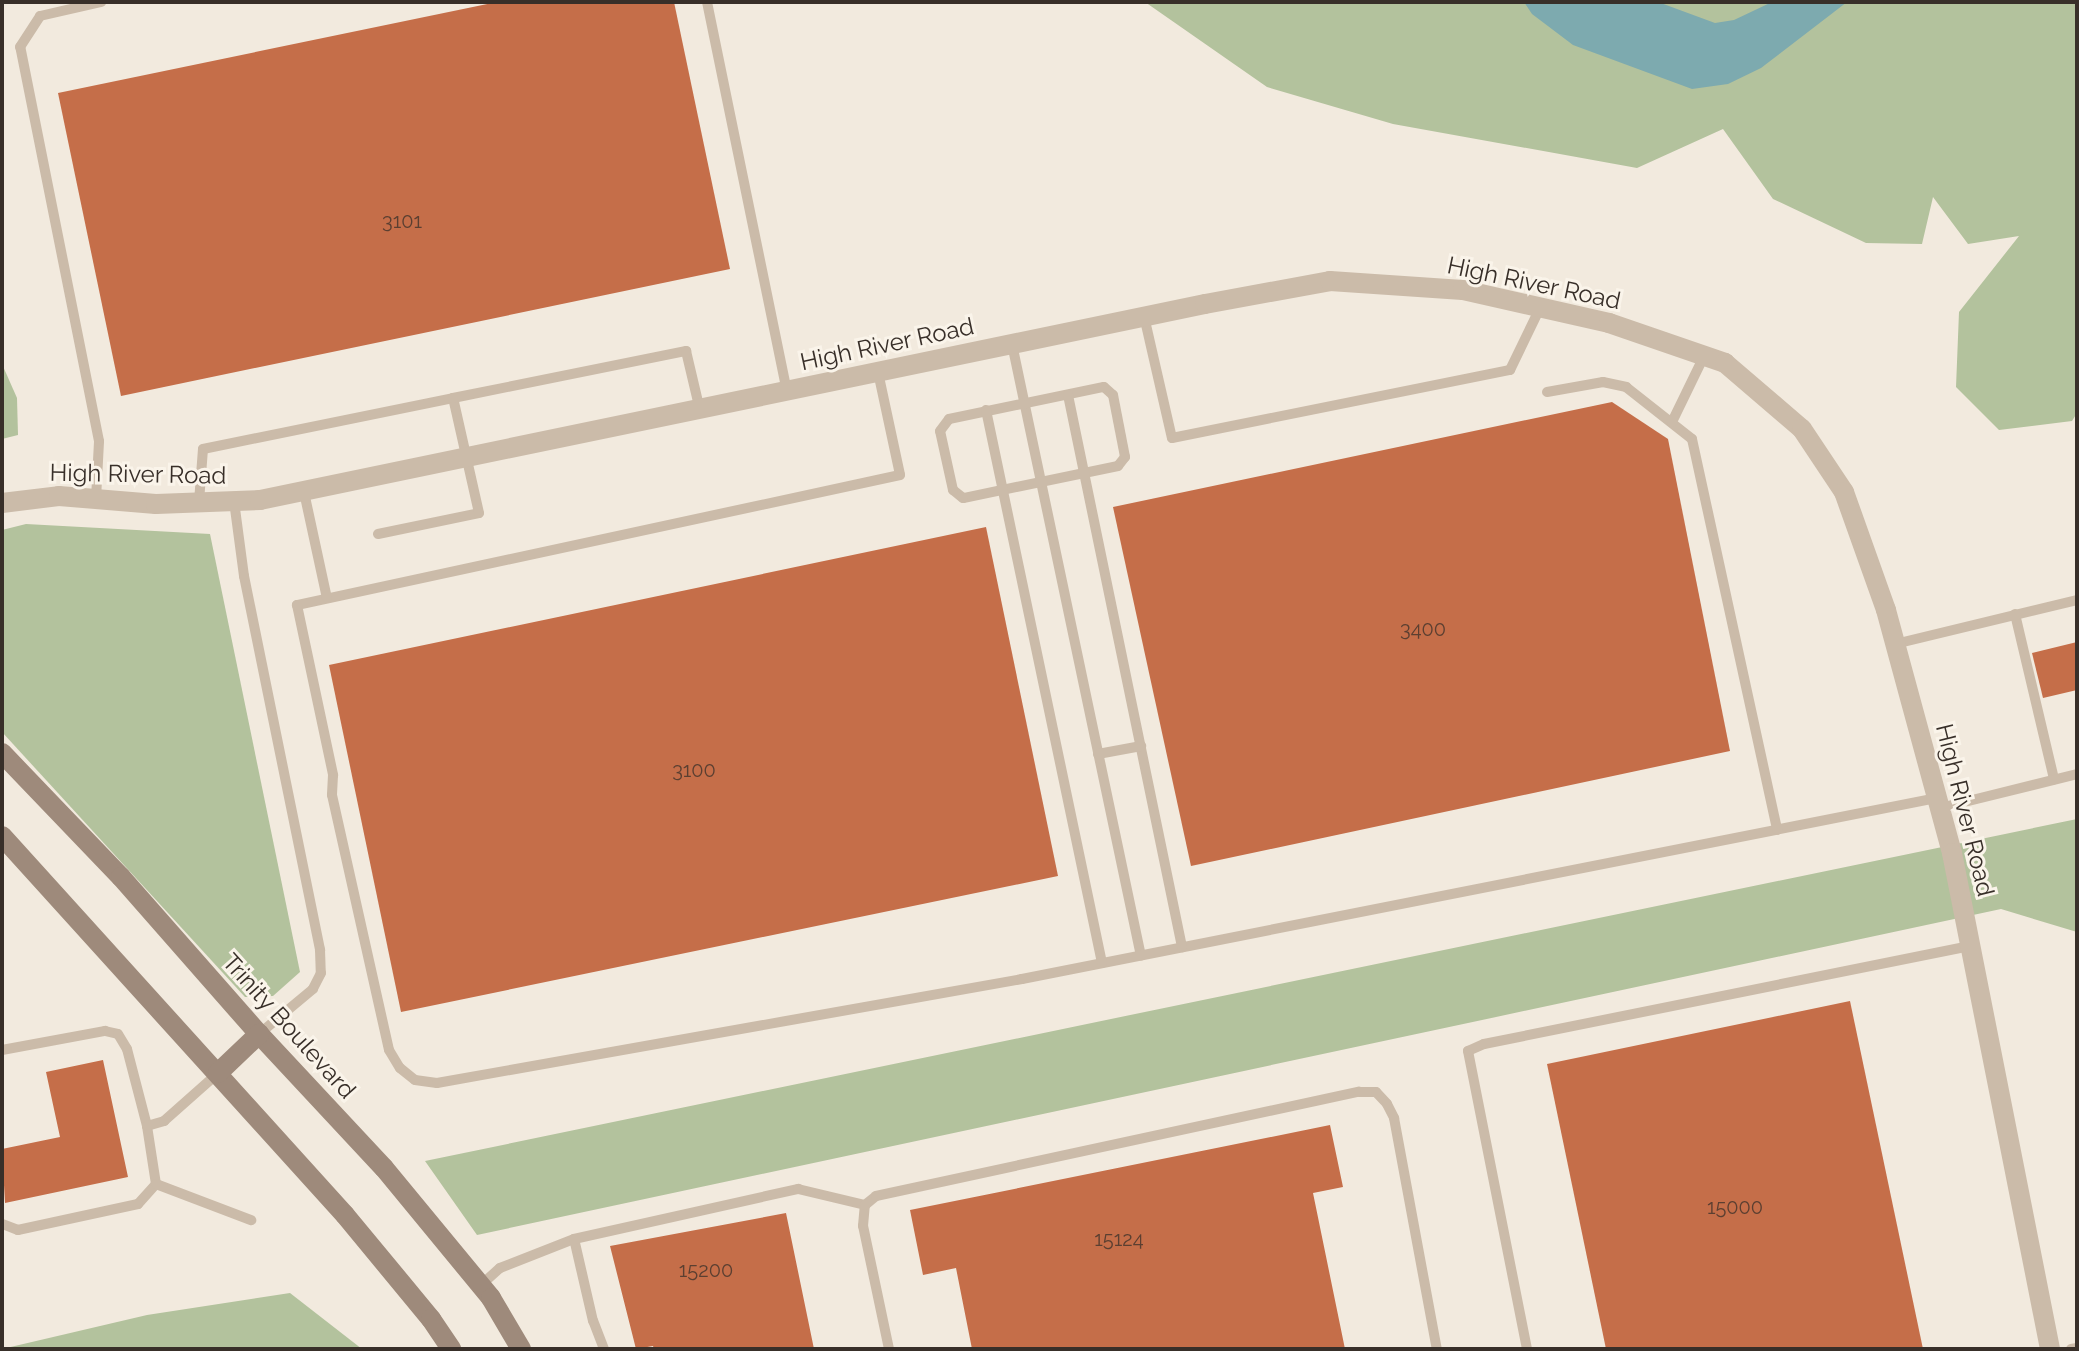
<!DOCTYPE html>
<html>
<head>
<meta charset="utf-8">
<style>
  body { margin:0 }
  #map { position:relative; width:2079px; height:1351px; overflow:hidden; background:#f2eade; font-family:Raleway,sans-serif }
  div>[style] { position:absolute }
  .green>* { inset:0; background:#b3c29d }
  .water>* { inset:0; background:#7daaaf }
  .building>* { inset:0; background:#c56e49 }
  .lane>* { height:10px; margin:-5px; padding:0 5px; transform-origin:5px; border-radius:5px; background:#cbbba9 }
  .street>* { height:20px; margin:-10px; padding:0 10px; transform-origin:10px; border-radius:10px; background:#cbbba9 }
  .secondary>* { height:20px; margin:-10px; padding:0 10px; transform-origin:10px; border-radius:10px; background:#9e8a7b }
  span { translate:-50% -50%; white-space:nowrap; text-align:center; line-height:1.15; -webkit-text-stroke:6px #faf4ea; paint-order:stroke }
  .number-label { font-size:20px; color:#5b3f31 }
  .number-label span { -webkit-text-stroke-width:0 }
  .street-label { font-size:24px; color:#382f29 }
  .frame { position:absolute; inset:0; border:4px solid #382f29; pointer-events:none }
</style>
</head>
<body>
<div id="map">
  <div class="green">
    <div style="clip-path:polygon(1145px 2px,2077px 2px,2077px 413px,2072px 421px,1999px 430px,1956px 387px,1959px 312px,2019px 236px,1968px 244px,1933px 197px,1922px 244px,1866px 243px,1773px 199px,1723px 129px,1637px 168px,1393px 124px,1267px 87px)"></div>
    <div style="clip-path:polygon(2px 364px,17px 398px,18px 435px,2px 439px)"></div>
    <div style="clip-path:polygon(26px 524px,210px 534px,300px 972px,273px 996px,245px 997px,2px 732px,2px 530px)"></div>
    <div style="clip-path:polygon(2077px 819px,2077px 932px,2001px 909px,477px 1235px,425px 1161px)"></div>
    <div style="clip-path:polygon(290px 1293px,362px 1349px,2px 1349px,147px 1315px)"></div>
  </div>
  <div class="water">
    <div style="clip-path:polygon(1524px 2px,1658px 2px,1715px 23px,1734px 20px,1772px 2px,1847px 2px,1761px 68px,1728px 84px,1692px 89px,1573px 45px,1532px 14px)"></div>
  </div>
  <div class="building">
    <div style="clip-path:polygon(497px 2px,674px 2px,730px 269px,121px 396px,58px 93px)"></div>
    <div style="clip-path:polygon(1612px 402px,1668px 439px,1730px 751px,1191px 866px,1113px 507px)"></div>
    <div style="clip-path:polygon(986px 527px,1058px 876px,401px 1012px,329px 665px)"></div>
    <div style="clip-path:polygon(2077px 642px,2077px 690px,2043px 698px,2032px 653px)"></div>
    <div style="clip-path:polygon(1850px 1001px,1923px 1349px,1606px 1349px,1547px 1064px)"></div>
    <div style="clip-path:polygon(103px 1060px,128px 1177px,5px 1203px,2px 1149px,60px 1137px,46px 1072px)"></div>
    <div style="clip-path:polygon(1330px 1125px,1343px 1187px,1313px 1193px,1345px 1349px,972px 1349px,956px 1268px,923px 1275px,910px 1210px)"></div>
    <div style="clip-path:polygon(786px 1213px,814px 1349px,654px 1349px,653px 1346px,636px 1349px,610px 1246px)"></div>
  </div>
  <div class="lane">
    <div style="left:707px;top:2px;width:397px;rotate:78.4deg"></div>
    <div style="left:1144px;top:316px;width:125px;rotate:77.1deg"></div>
    <div style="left:1172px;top:438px;width:345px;rotate:-11.4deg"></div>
    <div style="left:1510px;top:370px;width:69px;rotate:-64.2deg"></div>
    <div style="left:1012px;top:344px;width:625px;rotate:78.1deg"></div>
    <div style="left:878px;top:372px;width:105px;rotate:77.9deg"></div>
    <div style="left:900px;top:475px;width:617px;rotate:167.83deg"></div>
    <div style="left:297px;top:605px;width:174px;rotate:78deg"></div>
    <div style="left:333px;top:775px;width:20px;rotate:93deg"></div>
    <div style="left:332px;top:795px;width:261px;rotate:77.4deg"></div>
    <div style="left:389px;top:1050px;width:21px;rotate:59deg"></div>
    <div style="left:400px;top:1068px;width:19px;rotate:39deg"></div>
    <div style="left:415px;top:1080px;width:22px;rotate:8deg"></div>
    <div style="left:437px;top:1083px;width:594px;rotate:-10.08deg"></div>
    <div style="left:1022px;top:979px;width:933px;rotate:-11.19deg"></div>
    <div style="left:1104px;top:387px;width:12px;rotate:42deg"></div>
    <div style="left:1113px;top:395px;width:63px;rotate:79deg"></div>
    <div style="left:1125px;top:457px;width:11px;rotate:128deg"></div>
    <div style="left:1118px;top:466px;width:158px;rotate:168.3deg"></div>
    <div style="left:963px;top:498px;width:13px;rotate:-141deg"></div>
    <div style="left:953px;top:490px;width:60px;rotate:-102.4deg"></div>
    <div style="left:940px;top:431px;width:15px;rotate:-53deg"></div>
    <div style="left:949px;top:419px;width:158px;rotate:-11.7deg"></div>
    <div style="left:1547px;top:392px;width:57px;rotate:-10.1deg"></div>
    <div style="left:1603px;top:382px;width:24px;rotate:12deg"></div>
    <div style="left:1626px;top:387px;width:84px;rotate:38.2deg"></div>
    <div style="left:1692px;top:439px;width:400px;rotate:77.7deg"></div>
    <div style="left:1068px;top:395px;width:564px;rotate:78.33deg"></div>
    <div style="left:986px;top:410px;width:565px;rotate:78.15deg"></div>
    <div style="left:1672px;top:422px;width:73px;rotate:-64.1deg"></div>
    <div style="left:304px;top:492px;width:108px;rotate:77.8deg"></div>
    <div style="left:96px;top:499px;width:58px;rotate:-87deg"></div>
    <div style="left:99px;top:441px;width:402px;rotate:-101.3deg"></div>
    <div style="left:20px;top:47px;width:37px;rotate:-57deg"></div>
    <div style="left:40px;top:16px;width:63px;rotate:-12.9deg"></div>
    <div style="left:234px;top:501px;width:76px;rotate:82.4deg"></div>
    <div style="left:244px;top:576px;width:382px;rotate:78.5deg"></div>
    <div style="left:320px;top:950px;width:23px;rotate:88deg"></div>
    <div style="left:321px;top:973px;width:18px;rotate:117deg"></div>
    <div style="left:313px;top:989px;width:70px;rotate:140.2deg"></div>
    <div style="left:199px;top:502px;width:53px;rotate:-85.7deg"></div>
    <div style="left:203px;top:449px;width:255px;rotate:-11.5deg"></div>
    <div style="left:378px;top:534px;width:103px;rotate:-11.7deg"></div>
    <div style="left:479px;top:513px;width:118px;rotate:-102.7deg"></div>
    <div style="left:453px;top:398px;width:238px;rotate:-11.4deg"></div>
    <div style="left:686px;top:351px;width:61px;rotate:76.7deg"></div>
    <div style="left:2015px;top:614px;width:170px;rotate:76.7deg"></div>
    <div style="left:1895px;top:644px;width:187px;rotate:-13.6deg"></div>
    <div style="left:1098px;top:754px;width:44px;rotate:-10.5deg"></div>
    <div style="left:1940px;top:808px;width:141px;rotate:-13.9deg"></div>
    <div style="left:2px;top:1050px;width:105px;rotate:-10.5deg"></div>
    <div style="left:105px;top:1031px;width:13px;rotate:13deg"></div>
    <div style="left:118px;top:1034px;width:17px;rotate:59deg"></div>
    <div style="left:127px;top:1049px;width:80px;rotate:75.4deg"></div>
    <div style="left:147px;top:1126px;width:59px;rotate:81.2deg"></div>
    <div style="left:156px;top:1184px;width:27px;rotate:132deg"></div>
    <div style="left:138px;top:1204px;width:123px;rotate:167.8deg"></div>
    <div style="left:18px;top:1230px;width:17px;rotate:-159deg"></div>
    <div style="left:147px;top:1126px;width:18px;rotate:-16deg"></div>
    <div style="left:164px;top:1121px;width:72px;rotate:-41.6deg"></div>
    <div style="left:156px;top:1184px;width:102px;rotate:20.8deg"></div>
    <div style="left:481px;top:1285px;width:25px;rotate:-42deg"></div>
    <div style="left:500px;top:1268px;width:79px;rotate:-21.4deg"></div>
    <div style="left:604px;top:1349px;width:30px;rotate:-111deg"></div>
    <div style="left:593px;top:1321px;width:84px;rotate:-103deg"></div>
    <div style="left:574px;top:1239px;width:230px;rotate:-12.6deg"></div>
    <div style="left:798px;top:1189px;width:69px;rotate:13.4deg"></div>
    <div style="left:889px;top:1349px;width:126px;rotate:-101.9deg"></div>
    <div style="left:863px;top:1226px;width:21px;rotate:-85deg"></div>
    <div style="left:865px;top:1205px;width:14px;rotate:-39deg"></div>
    <div style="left:876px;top:1196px;width:494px;rotate:-12.2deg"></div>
    <div style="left:1359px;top:1092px;width:17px"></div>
    <div style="left:1376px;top:1092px;width:16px;rotate:47deg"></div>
    <div style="left:1387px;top:1104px;width:16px;rotate:63deg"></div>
    <div style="left:1394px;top:1118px;width:235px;rotate:79.5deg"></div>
    <div style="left:1527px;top:1349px;width:304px;rotate:-101.2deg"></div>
    <div style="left:1468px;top:1051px;width:17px;rotate:-24deg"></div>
    <div style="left:1484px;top:1044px;width:497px;rotate:-11.4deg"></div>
    <div style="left:2071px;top:1349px;width:6px;rotate:-9deg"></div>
  </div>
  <div class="street">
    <div style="left:2px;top:503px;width:57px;rotate:-7deg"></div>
    <div style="left:59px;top:496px;width:97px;rotate:4.7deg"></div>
    <div style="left:156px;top:504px;width:104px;rotate:-2.2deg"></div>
    <div style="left:260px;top:500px;width:965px;rotate:-11.72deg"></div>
    <div style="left:1205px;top:304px;width:127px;rotate:-10.4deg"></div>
    <div style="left:1330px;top:281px;width:133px;rotate:3.9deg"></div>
    <div style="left:1463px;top:290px;width:150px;rotate:12.7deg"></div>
    <div style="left:1609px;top:323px;width:123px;rotate:19deg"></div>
    <div style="left:1725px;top:363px;width:101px;rotate:40.6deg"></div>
    <div style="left:1802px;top:429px;width:76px;rotate:56.3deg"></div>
    <div style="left:1844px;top:492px;width:125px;rotate:70.4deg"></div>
    <div style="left:1886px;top:610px;width:252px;rotate:74.8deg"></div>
    <div style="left:1952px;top:853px;width:506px;rotate:78.82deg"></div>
  </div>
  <div class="secondary">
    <div style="left:2px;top:753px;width:172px;rotate:46.2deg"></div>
    <div style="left:121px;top:877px;width:209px;rotate:48.7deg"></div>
    <div style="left:259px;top:1034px;width:183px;rotate:47deg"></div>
    <div style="left:384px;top:1168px;width:168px;rotate:50.5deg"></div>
    <div style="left:491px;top:1298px;width:59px;rotate:59.5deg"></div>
    <div style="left:2px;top:836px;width:511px;rotate:47.85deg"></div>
    <div style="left:345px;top:1215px;width:135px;rotate:50.4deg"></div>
    <div style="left:431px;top:1319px;width:36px;rotate:56deg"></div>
    <div style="left:218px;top:1073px;width:57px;rotate:-43.6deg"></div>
  </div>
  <div class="number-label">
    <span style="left:402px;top:221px">3101</span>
    <span style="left:1423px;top:629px">3400</span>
    <span style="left:694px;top:770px">3100</span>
    <span style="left:1735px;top:1207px">15000</span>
    <span style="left:1119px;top:1239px">15124</span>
    <span style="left:706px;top:1270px">15200</span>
  </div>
  <div class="street-label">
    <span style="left:1534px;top:283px;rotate:12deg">High River Road</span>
    <span style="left:887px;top:344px;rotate:-12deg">High River Road</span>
    <span style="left:138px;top:474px;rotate:1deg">High River Road</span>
    <span style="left:1965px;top:810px;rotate:76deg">High River Road</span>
    <span style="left:289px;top:1026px;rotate:48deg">Trinity Boulevard</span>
  </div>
  <div class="frame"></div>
</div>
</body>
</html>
